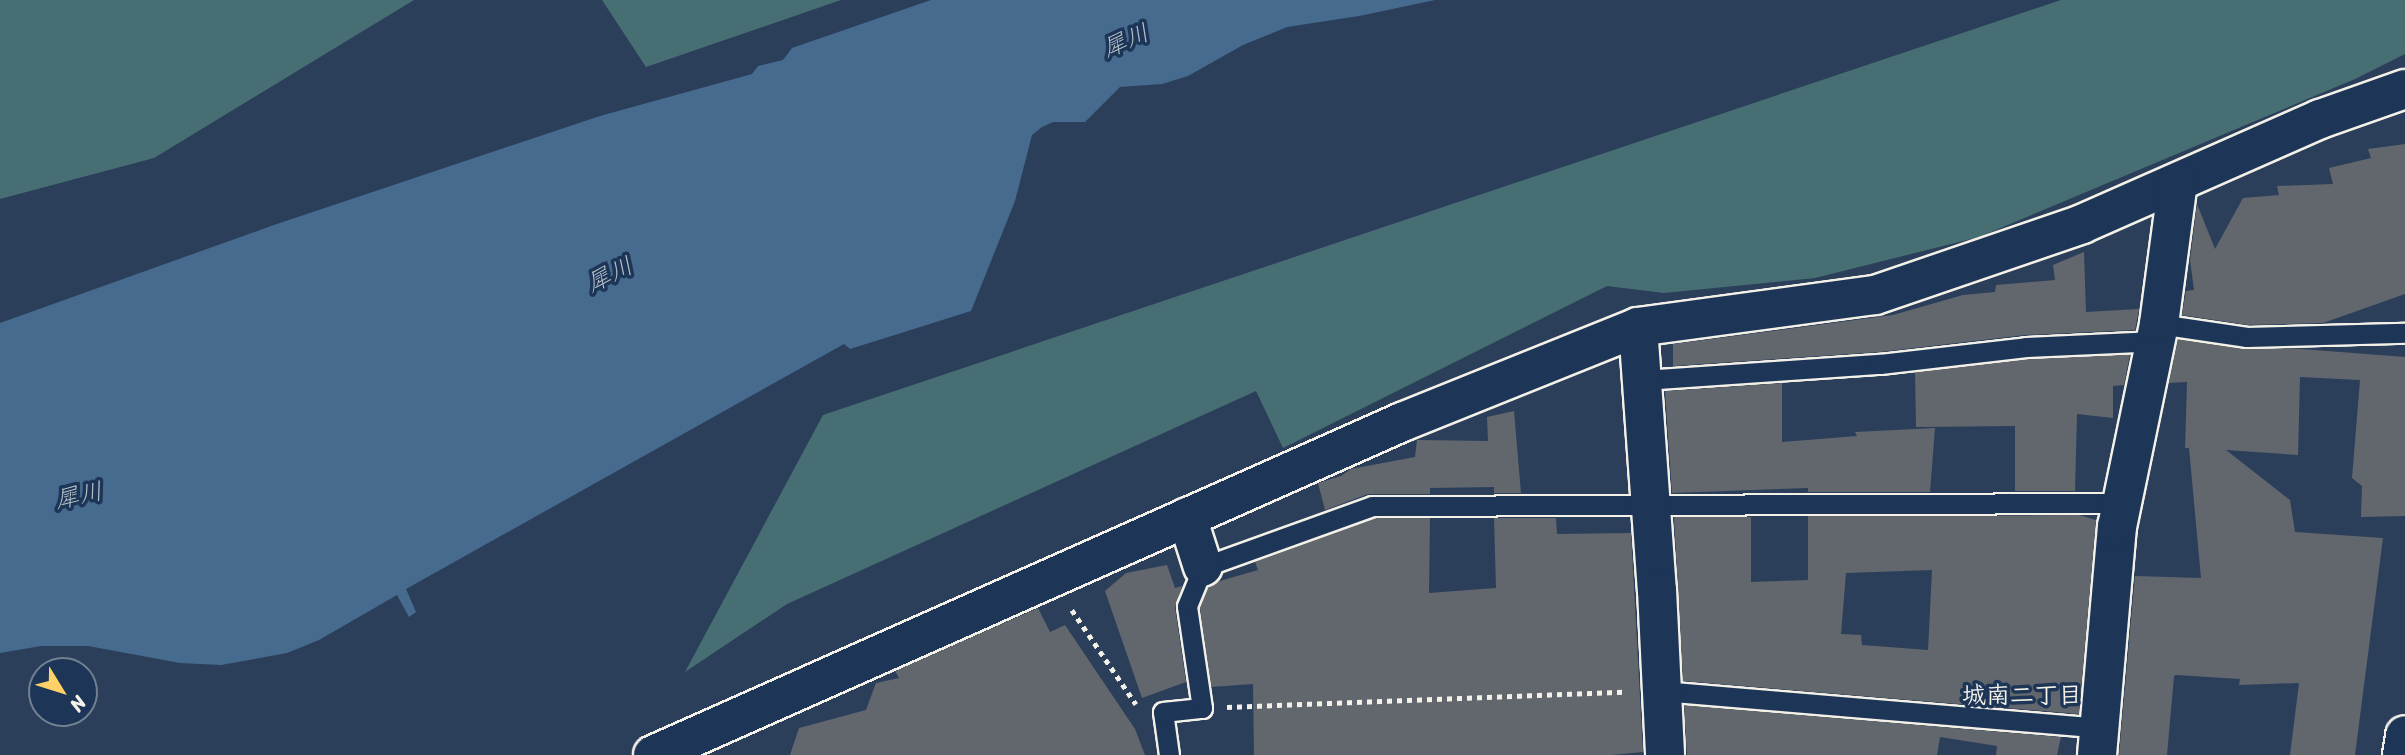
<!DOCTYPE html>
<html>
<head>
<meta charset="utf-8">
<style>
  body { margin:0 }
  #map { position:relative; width:2405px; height:755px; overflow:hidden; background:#2b3f5b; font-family:Sriracha,"Klee One",sans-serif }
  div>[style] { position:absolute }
  .green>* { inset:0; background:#476f73 }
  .water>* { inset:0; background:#476b8f }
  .building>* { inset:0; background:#62676d }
  .path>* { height:4.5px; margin-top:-2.25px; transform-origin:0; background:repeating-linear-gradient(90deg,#f4f1e8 0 5px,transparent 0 10px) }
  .roads { filter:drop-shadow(2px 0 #f4f1e8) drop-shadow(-2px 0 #f4f1e8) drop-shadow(0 2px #f4f1e8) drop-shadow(0 -2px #f4f1e8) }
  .lane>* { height:19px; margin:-9.5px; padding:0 9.5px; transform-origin:9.5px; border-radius:9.5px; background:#1d3557 }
  .street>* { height:38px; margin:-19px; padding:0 19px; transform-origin:19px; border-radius:19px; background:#1d3557 }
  span { translate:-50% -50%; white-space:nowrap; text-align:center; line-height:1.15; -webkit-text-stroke:7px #1d3557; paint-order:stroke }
  .water-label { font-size:24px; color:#b7c2c9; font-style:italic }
  .neighbourhood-label { font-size:24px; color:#f4f1e8; font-weight:700 }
  .north { position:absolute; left:28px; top:657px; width:70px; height:70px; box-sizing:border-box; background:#1d3557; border:2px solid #738091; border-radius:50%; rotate:128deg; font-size:19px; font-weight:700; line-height:28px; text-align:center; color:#f4f1e8 }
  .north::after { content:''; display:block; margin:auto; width:24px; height:32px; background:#ffd166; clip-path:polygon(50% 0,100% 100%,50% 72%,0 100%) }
</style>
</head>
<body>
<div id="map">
  <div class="green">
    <div style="clip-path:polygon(0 0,414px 0,154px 158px,0 199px)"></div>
    <div style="clip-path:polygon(602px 0,841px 0,646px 67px)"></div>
    <div style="clip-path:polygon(2061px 0,2405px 0,2405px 54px,2355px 79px,1979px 237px,1815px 278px,1664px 293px,1607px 286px,1283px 448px,1256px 391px,787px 604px,685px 672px,823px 415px)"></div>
  </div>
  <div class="water">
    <div style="clip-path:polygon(931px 0,1435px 0,1359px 16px,1287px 27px,1243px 45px,1188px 76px,1162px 84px,1120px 87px,1085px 122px,1053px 122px,1042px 127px,1032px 135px,1015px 201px,971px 311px,850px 349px,844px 344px,406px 589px,416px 612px,409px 617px,397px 595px,319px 640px,287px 653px,221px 665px,180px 663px,88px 646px,41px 646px,0 653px,0 323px,274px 225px,600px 116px,752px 74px,758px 66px,783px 60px,792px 48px)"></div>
  </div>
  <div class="building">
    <div style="clip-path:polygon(2405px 144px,2405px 294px,2323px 323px,2248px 325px,2182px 315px,2186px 291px,2194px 290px,2190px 260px,2197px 204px,2215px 249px,2243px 198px,2279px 195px,2277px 186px,2333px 184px,2329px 168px,2371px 158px,2368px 149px)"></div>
    <div style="clip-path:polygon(2084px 252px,2086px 312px,2139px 309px,2135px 330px,2025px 335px,1879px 352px,1673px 366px,1673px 344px,1893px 315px,1963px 295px,1995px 292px,1996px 285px,2055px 280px,2053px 265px)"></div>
    <div style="clip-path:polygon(2178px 339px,2245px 349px,2288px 348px,2405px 357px,2405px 516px,2361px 517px,2362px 486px,2352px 478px,2360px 380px,2300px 377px,2298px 455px,2226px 450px,2290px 500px,2295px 532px,2383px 538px,2355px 755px,2290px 755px,2299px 683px,2239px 685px,2240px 679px,2176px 675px,2174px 676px,2167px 755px,2119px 755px,2135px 576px,2201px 578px,2189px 448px,2185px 448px,2187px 382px,2169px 383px)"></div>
    <div style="clip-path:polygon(2130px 354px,2124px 385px,2113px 386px,2113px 418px,2077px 414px,2075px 491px,2015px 491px,2015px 426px,1916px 427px,1915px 372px,2027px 359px)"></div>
    <div style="clip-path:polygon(1782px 383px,1782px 442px,1857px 436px,1855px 432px,1935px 428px,1930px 492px,1808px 492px,1808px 488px,1672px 493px,1665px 391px)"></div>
    <div style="clip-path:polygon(1514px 411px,1521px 493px,1494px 493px,1494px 487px,1430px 488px,1430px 494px,1368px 494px,1325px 510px,1318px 483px,1341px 476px,1351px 469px,1415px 457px,1417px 440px,1488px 441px,1487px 417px)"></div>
    <div style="clip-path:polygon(evenodd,2079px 515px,2096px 520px,2079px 714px,1683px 681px,1674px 517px,1751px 517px,1751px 582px,1808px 580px,1808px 516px,2079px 515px,1932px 570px,1928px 650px,1862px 645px,1861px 635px,1841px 634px,1846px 573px,1932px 570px)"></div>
    <div style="clip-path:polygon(1374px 518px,1430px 518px,1429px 593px,1496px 588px,1494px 518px,1556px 518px,1557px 534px,1631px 533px,1643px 752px,1611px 755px,1254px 755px,1253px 684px,1211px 687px,1200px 608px,1208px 588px,1220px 581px,1258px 570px,1255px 562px)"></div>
    <div style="clip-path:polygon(1167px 565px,1175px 588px,1182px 586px,1175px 608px,1186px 682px,1142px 698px,1105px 591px,1126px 573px)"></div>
    <div style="clip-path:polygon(1038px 608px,1050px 632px,1065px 625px,1135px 729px,1145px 755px,790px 755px,799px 728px,866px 710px,876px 683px,899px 678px,895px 671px)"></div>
    <div style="clip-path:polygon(1684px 705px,2061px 737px,2057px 755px,1996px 755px,1997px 746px,1940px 737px,1937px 755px,1687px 755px)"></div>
  </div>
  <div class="path">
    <div style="left:1072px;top:610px;width:114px;rotate:55.8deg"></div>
    <div style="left:1227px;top:707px;width:397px;rotate:-2.2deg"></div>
  </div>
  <div class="roads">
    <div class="lane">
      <div style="left:2159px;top:324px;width:89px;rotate:8.4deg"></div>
      <div style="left:2247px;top:337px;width:158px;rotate:-1.5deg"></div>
      <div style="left:1643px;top:380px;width:238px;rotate:-3.9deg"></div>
      <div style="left:1880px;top:364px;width:147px;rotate:-6.6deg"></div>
      <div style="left:2026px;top:347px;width:130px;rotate:-2.6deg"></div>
      <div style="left:1662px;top:691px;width:440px;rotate:4.8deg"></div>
      <div style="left:1169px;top:755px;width:43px;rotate:-97.9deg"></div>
      <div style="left:1163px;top:712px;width:39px;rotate:-6deg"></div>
      <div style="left:1202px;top:708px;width:103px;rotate:-98.4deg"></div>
      <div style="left:1187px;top:606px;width:42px;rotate:-67.7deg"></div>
      <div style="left:1203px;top:567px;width:180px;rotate:-19.8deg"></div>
      <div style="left:1372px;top:506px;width:749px;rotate:-0.23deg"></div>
    </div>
    <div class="street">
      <div style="left:1638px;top:327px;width:264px;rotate:85.9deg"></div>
      <div style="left:1657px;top:590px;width:165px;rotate:87.2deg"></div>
      <div style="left:1187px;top:517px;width:52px;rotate:72.3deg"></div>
      <div style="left:653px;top:755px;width:820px;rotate:-23.97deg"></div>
      <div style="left:1402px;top:422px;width:254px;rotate:-21.9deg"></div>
      <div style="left:1638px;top:327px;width:239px;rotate:-7.7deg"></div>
      <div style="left:1875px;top:295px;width:219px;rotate:-18.9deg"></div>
      <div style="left:2082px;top:224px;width:260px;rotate:-23.8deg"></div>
      <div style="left:2320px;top:119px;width:90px;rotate:-19.4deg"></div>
      <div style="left:2097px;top:755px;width:229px;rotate:-85deg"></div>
      <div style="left:2117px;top:527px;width:207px;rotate:-78.3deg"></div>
      <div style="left:2159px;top:324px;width:143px;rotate:-82.4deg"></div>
      <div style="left:2402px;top:755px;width:20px;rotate:-81deg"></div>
    </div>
  </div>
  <div class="water-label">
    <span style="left:1126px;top:41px;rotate:-23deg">犀川</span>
    <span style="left:610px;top:275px;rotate:-26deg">犀川</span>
    <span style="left:79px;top:496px;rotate:-12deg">犀川</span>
  </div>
  <div class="neighbourhood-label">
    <span style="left:2022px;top:696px">城南二丁目</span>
  </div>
  <div class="north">N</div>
</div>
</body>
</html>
